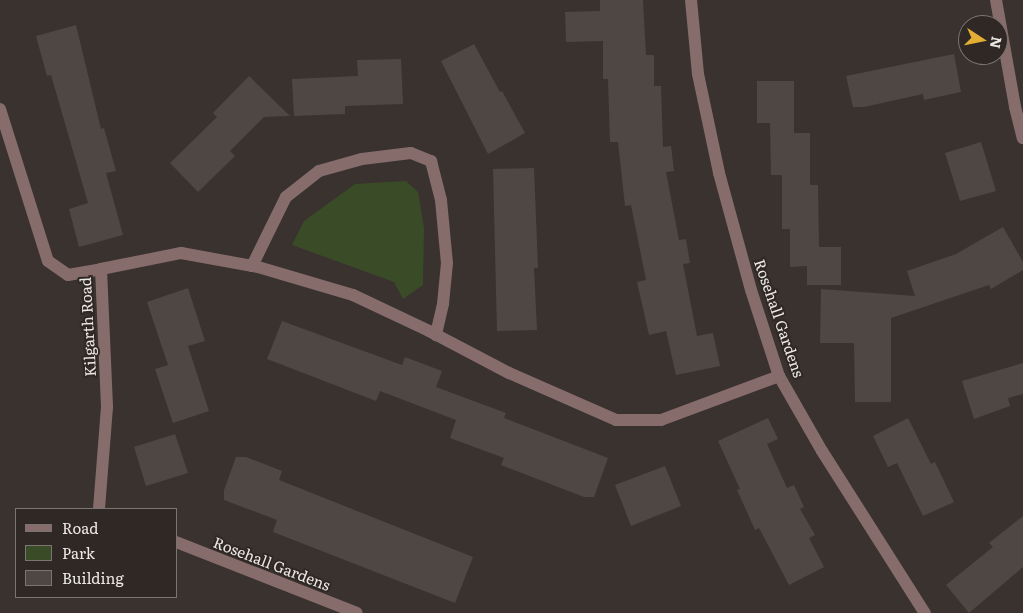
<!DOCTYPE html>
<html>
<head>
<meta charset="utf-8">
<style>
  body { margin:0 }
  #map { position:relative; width:1023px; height:613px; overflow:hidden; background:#39322e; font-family:Literata,serif }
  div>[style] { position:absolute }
  .green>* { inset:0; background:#3a4b28 }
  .building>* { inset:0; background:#4f4743 }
  .minor>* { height:12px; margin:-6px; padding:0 6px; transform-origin:6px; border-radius:6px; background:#876c6c }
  span { translate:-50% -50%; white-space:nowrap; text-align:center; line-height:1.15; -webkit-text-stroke:4px #2f2824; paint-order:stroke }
  .street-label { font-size:15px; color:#ece8e5 }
  .legend { position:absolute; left:15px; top:508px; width:162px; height:90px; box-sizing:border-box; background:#2f2824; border:1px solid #7b7571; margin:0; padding:6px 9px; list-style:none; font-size:15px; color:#ece8e5 }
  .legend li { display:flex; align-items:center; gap:10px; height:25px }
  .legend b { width:25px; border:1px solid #7b7571 }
  .north { position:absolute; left:958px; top:15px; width:50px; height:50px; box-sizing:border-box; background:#2f2824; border:1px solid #7b7571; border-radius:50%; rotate:101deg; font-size:14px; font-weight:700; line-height:20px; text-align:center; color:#ece8e5 }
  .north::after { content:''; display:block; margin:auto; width:18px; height:22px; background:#e4ae35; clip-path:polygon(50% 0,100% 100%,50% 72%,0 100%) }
</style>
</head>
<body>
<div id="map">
  <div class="green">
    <div style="clip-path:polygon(406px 181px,418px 192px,424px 228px,423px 285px,403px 299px,394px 282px,292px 245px,304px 221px,355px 184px)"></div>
  </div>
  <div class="building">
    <div style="clip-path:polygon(600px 0,643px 0,646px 55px,654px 55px,654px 86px,661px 86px,663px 147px,671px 146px,674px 171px,666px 172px,679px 240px,686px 239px,690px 263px,683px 264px,697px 336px,713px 333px,720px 366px,676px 375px,666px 331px,649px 335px,637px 282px,646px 280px,631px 205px,625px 206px,618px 142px,610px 142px,608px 79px,603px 79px,603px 41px,566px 42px,565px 12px,600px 11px)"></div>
    <div style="clip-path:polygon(76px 25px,101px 129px,104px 128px,116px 171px,106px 173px,123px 235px,79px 247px,69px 209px,88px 203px,51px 75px,47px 76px,36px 36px)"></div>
    <div style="clip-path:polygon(474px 44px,500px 92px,502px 91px,525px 133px,488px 154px,441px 61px)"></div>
    <div style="clip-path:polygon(954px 54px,961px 92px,924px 100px,923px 94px,864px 107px,853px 107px,846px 76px)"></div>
    <div style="clip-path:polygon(401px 59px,403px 104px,345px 106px,345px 114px,294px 116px,292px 79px,358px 76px,357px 60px)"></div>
    <div style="clip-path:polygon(249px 76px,290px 116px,264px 117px,230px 151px,235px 156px,198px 192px,170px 163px,217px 117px,213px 113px)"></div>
    <div style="clip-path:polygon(757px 81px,794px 81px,794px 133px,810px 133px,810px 185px,818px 185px,819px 247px,841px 247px,841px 285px,807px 285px,807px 266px,790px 267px,790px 229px,782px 229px,782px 175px,771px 175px,770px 123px,757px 123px)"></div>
    <div style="clip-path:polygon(981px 142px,996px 191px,960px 201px,945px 153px)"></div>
    <div style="clip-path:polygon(534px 168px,538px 268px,534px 268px,537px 330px,497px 331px,493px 169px)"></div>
    <div style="clip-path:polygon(1003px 227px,1023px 262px,1023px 270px,991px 289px,989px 285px,891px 318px,891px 402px,855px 402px,854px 343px,820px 343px,821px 289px,915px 296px,907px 271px,956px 254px)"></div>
    <div style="clip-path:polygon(188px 288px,205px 341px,188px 346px,209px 411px,173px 423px,155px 369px,168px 365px,147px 302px)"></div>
    <div style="clip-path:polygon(282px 321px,402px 365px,405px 357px,442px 371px,436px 387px,506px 413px,504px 418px,608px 458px,594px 497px,584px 497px,501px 465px,504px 458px,450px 438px,456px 420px,380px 391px,376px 401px,267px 359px)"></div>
    <div style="clip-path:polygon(1023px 363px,1023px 394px,1008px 398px,1010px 406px,974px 419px,962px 381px)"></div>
    <div style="clip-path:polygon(768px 418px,778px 439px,767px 444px,787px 488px,794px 485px,804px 507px,800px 509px,815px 535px,809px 538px,824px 567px,789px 585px,759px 528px,755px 530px,737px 490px,740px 489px,718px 441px)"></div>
    <div style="clip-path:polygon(908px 418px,931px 464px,935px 462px,954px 502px,923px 516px,897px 463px,888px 467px,873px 436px)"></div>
    <div style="clip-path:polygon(175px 434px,188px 473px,146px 486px,134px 447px)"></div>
    <div style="clip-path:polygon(236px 457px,246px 457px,282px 471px,279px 480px,473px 557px,455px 603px,273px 532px,277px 520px,224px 500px,224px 490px)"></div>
    <div style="clip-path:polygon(665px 466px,681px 506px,631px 526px,615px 485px)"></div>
    <div style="clip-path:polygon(1023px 516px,1023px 567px,969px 613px,946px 585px,993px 547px,989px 543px)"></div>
  </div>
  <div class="minor">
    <div style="left:691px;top:0;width:74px;rotate:84.6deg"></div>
    <div style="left:698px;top:74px;width:101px;rotate:78deg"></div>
    <div style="left:719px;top:173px;width:121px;rotate:74.7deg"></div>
    <div style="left:751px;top:290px;width:90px;rotate:72deg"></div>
    <div style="left:779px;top:376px;width:86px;rotate:60.2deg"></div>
    <div style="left:822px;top:451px;width:192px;rotate:57.6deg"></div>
    <div style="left:996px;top:0;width:109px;rotate:79.9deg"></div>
    <div style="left:1015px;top:107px;width:32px;rotate:76deg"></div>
    <div style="left:0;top:109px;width:159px;rotate:72.5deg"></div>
    <div style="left:48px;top:261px;width:24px;rotate:35deg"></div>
    <div style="left:68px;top:275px;width:34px;rotate:-10deg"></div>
    <div style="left:101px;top:269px;width:138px;rotate:87.5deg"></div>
    <div style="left:107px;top:407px;width:102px;rotate:94.5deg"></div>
    <div style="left:252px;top:266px;width:77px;rotate:-63.8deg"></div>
    <div style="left:286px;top:197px;width:42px;rotate:-38.2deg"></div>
    <div style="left:319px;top:171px;width:45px;rotate:-15.6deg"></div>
    <div style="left:362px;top:159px;width:49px;rotate:-7deg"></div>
    <div style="left:411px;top:153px;width:22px;rotate:22deg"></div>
    <div style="left:431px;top:161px;width:40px;rotate:75.6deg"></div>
    <div style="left:441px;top:200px;width:63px;rotate:84.6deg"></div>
    <div style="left:447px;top:263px;width:41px;rotate:95.6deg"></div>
    <div style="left:443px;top:304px;width:32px;rotate:103deg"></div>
    <div style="left:101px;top:269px;width:82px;rotate:-11.3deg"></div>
    <div style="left:181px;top:253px;width:78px;rotate:10.3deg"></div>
    <div style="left:258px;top:267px;width:99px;rotate:16.4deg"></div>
    <div style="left:353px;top:295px;width:84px;rotate:25.3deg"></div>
    <div style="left:429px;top:331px;width:90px;rotate:27.7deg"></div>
    <div style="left:509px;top:373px;width:117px;rotate:23.7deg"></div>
    <div style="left:616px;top:420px;width:45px"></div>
    <div style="left:661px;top:420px;width:126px;rotate:-20.4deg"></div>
    <div style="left:176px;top:542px;width:194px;rotate:21.4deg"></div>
  </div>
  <div class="street-label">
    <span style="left:780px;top:318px;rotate:71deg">Rosehall Gardens</span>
    <span style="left:87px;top:327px;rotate:-93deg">Kilgarth Road</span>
    <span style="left:272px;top:563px;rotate:21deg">Rosehall Gardens</span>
  </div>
  <ul class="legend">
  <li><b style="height:6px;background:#876c6c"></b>Road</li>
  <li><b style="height:14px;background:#3a4b28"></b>Park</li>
  <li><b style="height:14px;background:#4f4743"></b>Building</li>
  </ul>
  <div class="north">N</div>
</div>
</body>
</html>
